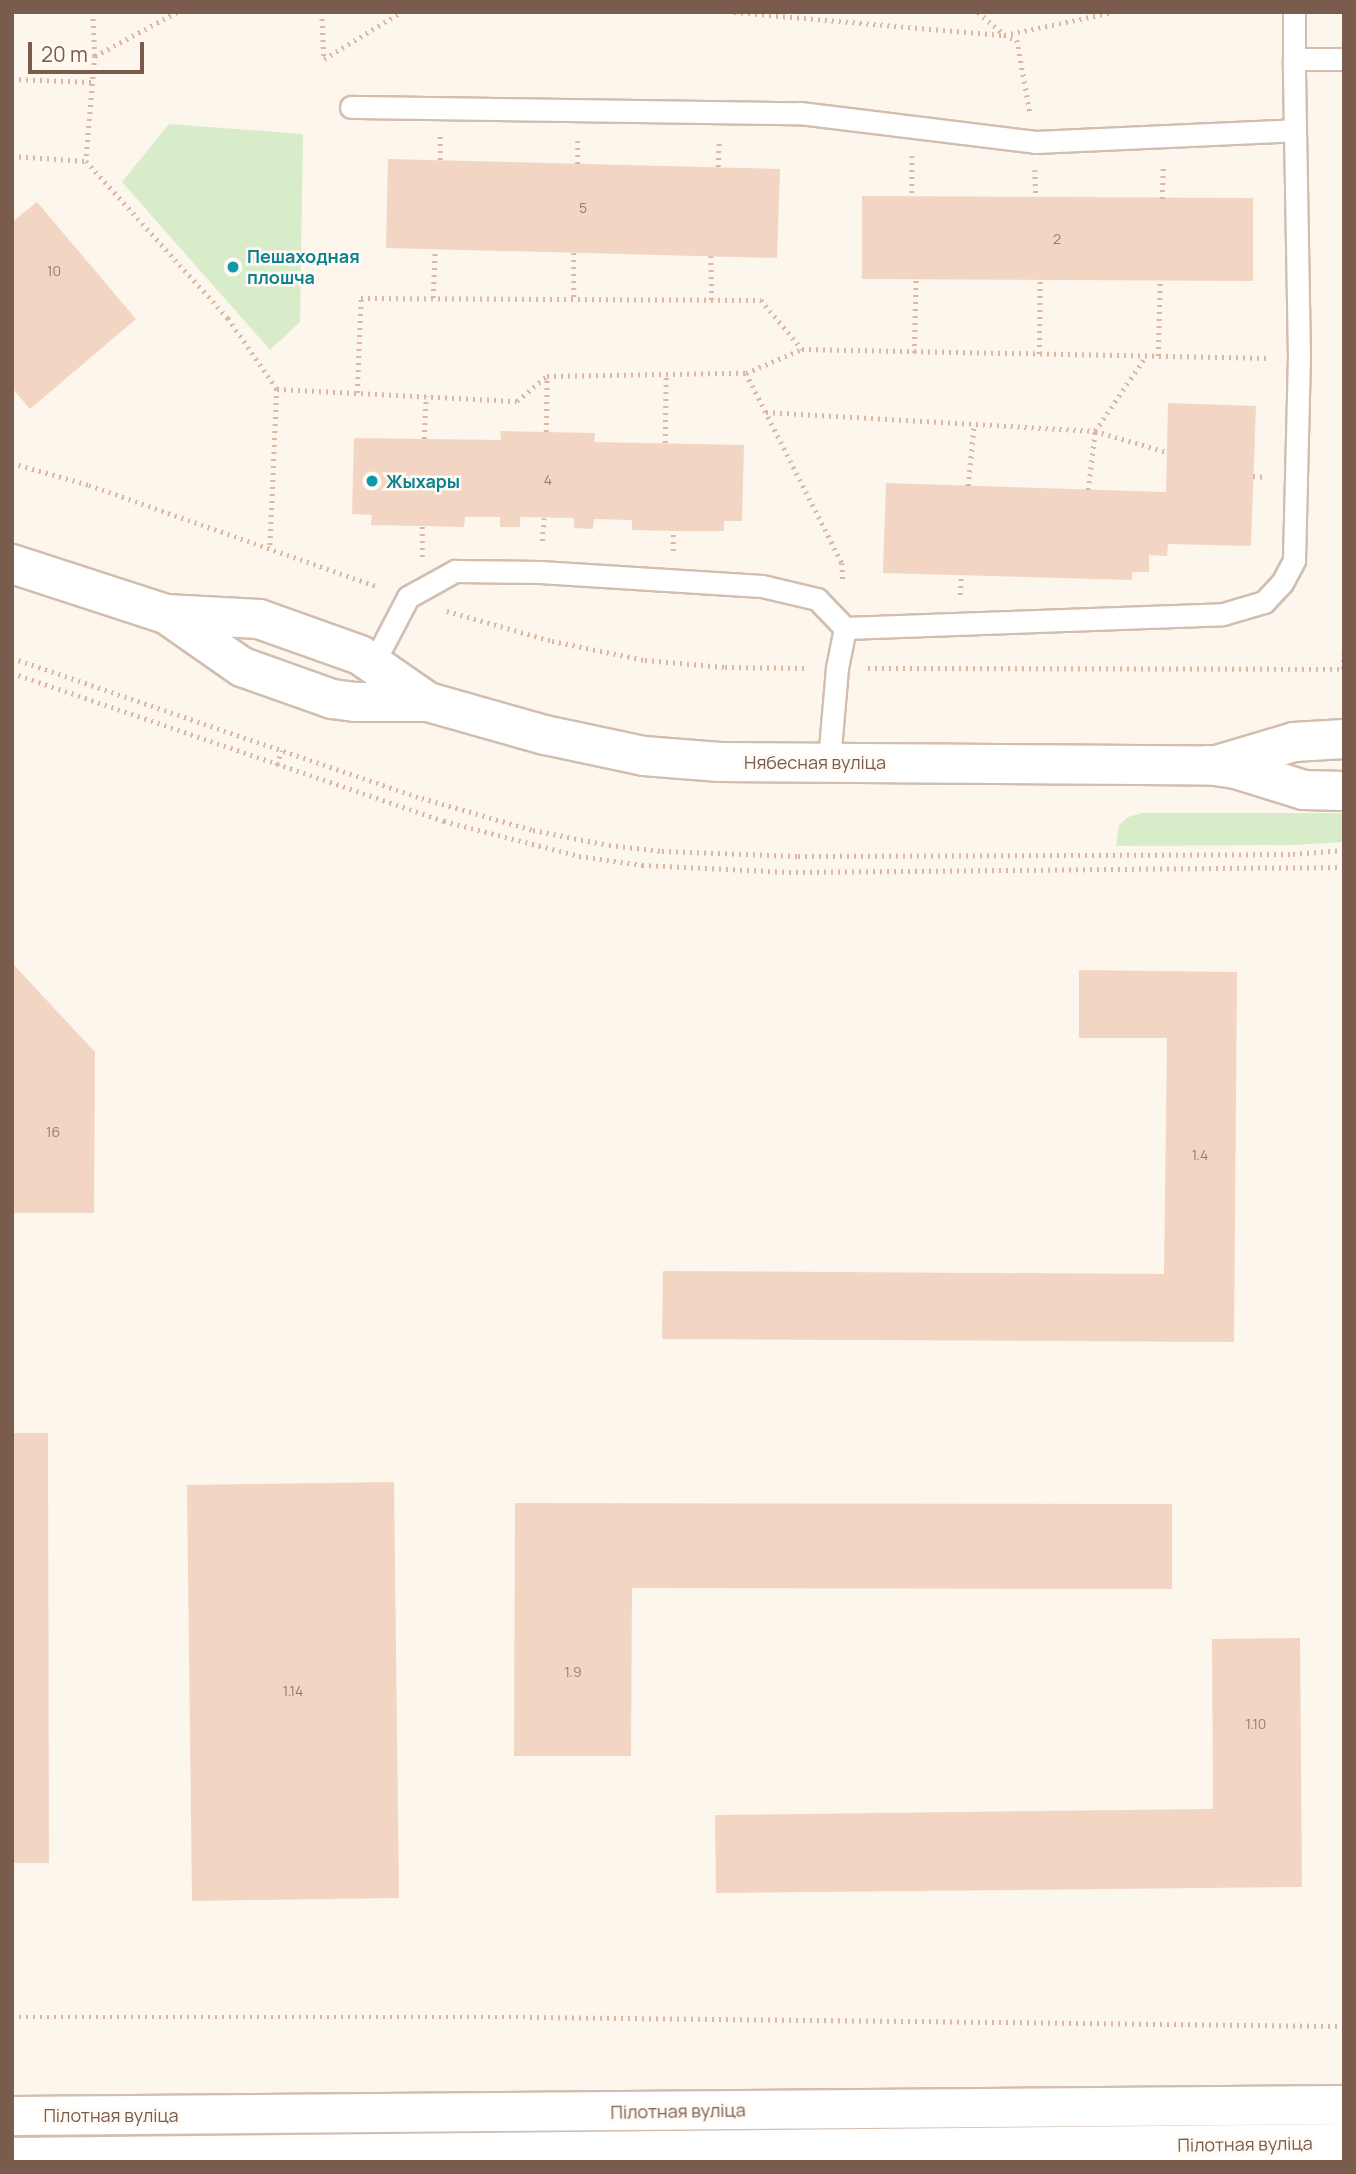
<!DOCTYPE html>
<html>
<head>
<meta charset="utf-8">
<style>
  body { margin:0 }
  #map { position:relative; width:1356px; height:2174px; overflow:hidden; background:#fdf6ec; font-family:Manrope,sans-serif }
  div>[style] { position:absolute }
  .green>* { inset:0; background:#d8ecc9 }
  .building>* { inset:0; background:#f3d5c3 }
  .path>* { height:4.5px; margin-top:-2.25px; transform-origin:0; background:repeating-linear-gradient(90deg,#d9b8a5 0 2px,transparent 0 7px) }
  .roads { filter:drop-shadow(2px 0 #d1beb0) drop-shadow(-2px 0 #d1beb0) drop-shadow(0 2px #d1beb0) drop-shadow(0 -2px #d1beb0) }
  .service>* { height:21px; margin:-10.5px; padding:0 10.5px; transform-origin:10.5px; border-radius:10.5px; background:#fff }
  .minor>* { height:38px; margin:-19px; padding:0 19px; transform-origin:19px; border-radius:19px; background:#fff }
  .dots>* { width:19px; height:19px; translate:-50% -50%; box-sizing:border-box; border:4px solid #fffaf3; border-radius:50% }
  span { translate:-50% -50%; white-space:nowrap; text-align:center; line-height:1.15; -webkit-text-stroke:5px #fffaf3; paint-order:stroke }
  .number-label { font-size:14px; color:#987a6a }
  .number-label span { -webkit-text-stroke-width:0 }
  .culture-label { font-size:18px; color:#0d838f; font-weight:700 }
  .left { translate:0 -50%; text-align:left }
  .street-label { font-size:18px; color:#7a5c4d }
  .frame { position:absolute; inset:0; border:14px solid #7a5c4d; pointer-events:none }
  .scale { position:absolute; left:28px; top:42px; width:116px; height:32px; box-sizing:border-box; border:4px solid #7a5c4d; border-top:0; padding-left:9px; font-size:21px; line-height:24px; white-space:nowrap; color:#7a5c4d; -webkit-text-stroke:5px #fffaf3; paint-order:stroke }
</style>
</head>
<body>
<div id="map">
  <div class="green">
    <div style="clip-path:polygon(169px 124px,303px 134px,300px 322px,270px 350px,122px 182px)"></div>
    <div style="clip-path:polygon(1142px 813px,1344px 813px,1344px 842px,1294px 845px,1116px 846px,1119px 825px,1128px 817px)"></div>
  </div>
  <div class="building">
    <div style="clip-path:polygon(388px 159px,780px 169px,777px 258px,386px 248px)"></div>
    <div style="clip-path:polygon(862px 196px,1253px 198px,1253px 281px,862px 279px)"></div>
    <div style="clip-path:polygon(37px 202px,136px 319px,30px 409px,12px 388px,12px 222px)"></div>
    <div style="clip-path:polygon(1168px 403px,1256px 406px,1251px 546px,1168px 544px,1167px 556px,1149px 555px,1149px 572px,1132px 572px,1132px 580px,883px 573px,886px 483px,1166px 492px)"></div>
    <div style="clip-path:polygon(500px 431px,595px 433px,594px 442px,744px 445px,742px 521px,724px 521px,724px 531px,673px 531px,632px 530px,632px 520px,594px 519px,593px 529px,574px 528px,574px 518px,520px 517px,520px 527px,500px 527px,500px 517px,465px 517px,464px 527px,422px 526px,371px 525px,372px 515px,352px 514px,354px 438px,501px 440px)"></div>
    <div style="clip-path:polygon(12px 963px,95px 1052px,94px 1213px,12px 1213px)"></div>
    <div style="clip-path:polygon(1079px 970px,1237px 972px,1234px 1342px,662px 1339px,663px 1271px,1164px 1274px,1167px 1038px,1079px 1038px)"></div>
    <div style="clip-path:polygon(12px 1433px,48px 1433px,49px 1863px,12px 1863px)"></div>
    <div style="clip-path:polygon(394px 1482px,399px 1898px,192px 1901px,187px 1485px)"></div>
    <div style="clip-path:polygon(515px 1503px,1172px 1504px,1172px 1589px,632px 1588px,631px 1756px,514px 1756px)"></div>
    <div style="clip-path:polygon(1300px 1638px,1302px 1887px,716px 1893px,715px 1815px,1213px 1809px,1212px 1639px)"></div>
  </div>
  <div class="path">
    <div style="left:93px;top:12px;width:44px;rotate:87.4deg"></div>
    <div style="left:95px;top:56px;width:93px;rotate:-28.2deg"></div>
    <div style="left:322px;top:12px;width:47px;rotate:87.6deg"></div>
    <div style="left:324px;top:59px;width:90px;rotate:-31.4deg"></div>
    <div style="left:734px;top:12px;width:271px;rotate:4.9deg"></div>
    <div style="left:1004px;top:35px;width:111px;rotate:-11.9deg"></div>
    <div style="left:978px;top:12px;width:35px;rotate:41deg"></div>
    <div style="left:1004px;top:35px;width:14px;rotate:21deg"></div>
    <div style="left:1017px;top:40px;width:73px;rotate:79.8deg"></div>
    <div style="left:95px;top:56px;width:105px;rotate:94.9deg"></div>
    <div style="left:86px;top:161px;width:212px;rotate:47.9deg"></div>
    <div style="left:228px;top:318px;width:86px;rotate:55.4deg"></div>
    <div style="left:277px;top:389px;width:160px;rotate:92.5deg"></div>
    <div style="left:12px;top:79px;width:81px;rotate:2.1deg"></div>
    <div style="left:578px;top:141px;width:23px;rotate:90deg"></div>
    <div style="left:12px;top:156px;width:74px;rotate:3.9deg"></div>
    <div style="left:912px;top:156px;width:41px;rotate:90deg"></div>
    <div style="left:440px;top:160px;width:24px;rotate:-90deg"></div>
    <div style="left:718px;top:167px;width:27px;rotate:-88deg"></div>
    <div style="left:1035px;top:170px;width:27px;rotate:88deg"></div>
    <div style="left:1162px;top:199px;width:34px;rotate:-88deg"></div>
    <div style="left:574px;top:253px;width:46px;rotate:90deg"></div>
    <div style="left:711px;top:256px;width:44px;rotate:88.7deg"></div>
    <div style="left:433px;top:298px;width:49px;rotate:-87.7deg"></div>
    <div style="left:914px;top:353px;width:75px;rotate:-88.5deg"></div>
    <div style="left:1039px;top:354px;width:75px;rotate:-89.2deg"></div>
    <div style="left:1158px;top:356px;width:75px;rotate:-88.5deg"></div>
    <div style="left:746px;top:373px;width:61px;rotate:-23.2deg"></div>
    <div style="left:802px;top:349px;width:468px;rotate:1.1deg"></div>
    <div style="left:277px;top:389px;width:240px;rotate:2.9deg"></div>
    <div style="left:517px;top:401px;width:39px;rotate:-40deg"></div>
    <div style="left:547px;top:376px;width:199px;rotate:-0.9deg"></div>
    <div style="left:746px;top:373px;width:213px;rotate:63.2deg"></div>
    <div style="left:842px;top:563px;width:18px;rotate:87deg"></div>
    <div style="left:357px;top:393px;width:95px;rotate:-87.6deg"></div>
    <div style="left:361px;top:298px;width:400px;rotate:0.3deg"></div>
    <div style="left:761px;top:300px;width:64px;rotate:50.1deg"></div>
    <div style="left:766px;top:412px;width:330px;rotate:3.3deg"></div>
    <div style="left:1095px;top:431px;width:91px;rotate:-55.8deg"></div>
    <div style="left:546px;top:432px;width:55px;rotate:-89deg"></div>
    <div style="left:424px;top:439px;width:43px;rotate:-87.3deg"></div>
    <div style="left:665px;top:443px;width:69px;rotate:-89.2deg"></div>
    <div style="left:12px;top:463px;width:80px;rotate:15.9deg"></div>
    <div style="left:89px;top:485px;width:307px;rotate:19.4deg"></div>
    <div style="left:1253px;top:476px;width:13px;rotate:4deg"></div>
    <div style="left:968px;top:486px;width:62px;rotate:-84.5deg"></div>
    <div style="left:1088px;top:490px;width:59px;rotate:-83.2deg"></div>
    <div style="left:1095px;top:431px;width:75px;rotate:16.3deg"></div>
    <div style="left:542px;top:541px;width:23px;rotate:-85deg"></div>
    <div style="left:673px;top:551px;width:20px;rotate:-90deg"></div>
    <div style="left:422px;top:557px;width:31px;rotate:-90deg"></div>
    <div style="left:960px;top:595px;width:20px;rotate:-87deg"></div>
    <div style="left:447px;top:611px;width:109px;rotate:15.9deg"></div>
    <div style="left:552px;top:641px;width:95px;rotate:11.5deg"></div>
    <div style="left:645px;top:660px;width:80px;rotate:5deg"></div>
    <div style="left:725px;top:667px;width:81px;rotate:0.7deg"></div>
    <div style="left:12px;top:658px;width:433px;rotate:18.9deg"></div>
    <div style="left:422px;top:798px;width:116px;rotate:16.1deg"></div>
    <div style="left:533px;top:830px;width:77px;rotate:11.2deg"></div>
    <div style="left:609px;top:845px;width:53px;rotate:6.5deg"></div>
    <div style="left:662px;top:851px;width:136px;rotate:2.1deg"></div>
    <div style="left:798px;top:856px;width:495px;rotate:-0.2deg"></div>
    <div style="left:1293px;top:854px;width:51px;rotate:-4.5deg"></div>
    <div style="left:868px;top:668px;width:475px;rotate:0.1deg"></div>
    <div style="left:1343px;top:669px;width:18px;rotate:-87deg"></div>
    <div style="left:12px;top:673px;width:457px;rotate:18.9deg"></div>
    <div style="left:444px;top:821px;width:139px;rotate:14.5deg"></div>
    <div style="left:579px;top:856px;width:64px;rotate:8.1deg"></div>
    <div style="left:642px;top:865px;width:147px;rotate:2.7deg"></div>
    <div style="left:789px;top:872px;width:555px;rotate:-0.52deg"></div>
    <div style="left:277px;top:765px;width:15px;rotate:-74deg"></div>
    <div style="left:12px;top:2017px;width:518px"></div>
    <div style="left:530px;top:2017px;width:814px;rotate:0.63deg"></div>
  </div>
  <div class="roads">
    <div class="service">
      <div style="left:1294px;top:12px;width:47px;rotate:90deg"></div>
      <div style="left:1294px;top:59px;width:50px"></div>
      <div style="left:351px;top:107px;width:449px;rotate:0.8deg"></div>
      <div style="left:800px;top:113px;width:237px;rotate:7deg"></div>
      <div style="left:1035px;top:142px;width:260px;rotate:-2.6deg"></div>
      <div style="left:373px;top:664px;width:76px;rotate:-62.4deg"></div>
      <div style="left:408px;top:597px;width:54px;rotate:-29deg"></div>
      <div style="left:455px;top:571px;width:85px;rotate:0.7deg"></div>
      <div style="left:540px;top:572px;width:222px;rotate:3.6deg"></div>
      <div style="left:762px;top:586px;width:57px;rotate:13.3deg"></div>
      <div style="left:817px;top:599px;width:40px;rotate:46deg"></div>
      <div style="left:845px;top:628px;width:378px;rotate:-2.1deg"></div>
      <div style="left:1223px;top:614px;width:43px;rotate:-16.3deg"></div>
      <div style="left:1264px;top:602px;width:26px;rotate:-47deg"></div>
      <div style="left:1282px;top:583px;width:26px;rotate:-62deg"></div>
      <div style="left:1294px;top:560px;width:202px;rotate:-88.6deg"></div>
      <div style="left:1299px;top:358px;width:299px;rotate:-91deg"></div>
      <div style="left:829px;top:761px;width:93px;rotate:-85.1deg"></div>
      <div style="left:837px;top:668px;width:41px;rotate:-78.7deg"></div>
    </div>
    <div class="minor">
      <div style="left:12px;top:564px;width:162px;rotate:18deg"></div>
      <div style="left:166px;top:614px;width:93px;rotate:3.1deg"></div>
      <div style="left:259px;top:619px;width:107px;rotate:19.6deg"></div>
      <div style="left:360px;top:655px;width:83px;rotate:34.7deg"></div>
      <div style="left:166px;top:614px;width:93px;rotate:34.9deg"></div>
      <div style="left:242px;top:667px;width:96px;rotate:19.6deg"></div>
      <div style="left:332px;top:699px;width:23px;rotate:7deg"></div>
      <div style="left:355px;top:702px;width:73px"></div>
      <div style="left:428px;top:702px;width:122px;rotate:15.8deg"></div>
      <div style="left:545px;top:735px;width:101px;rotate:12deg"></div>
      <div style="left:644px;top:756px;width:76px;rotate:4.5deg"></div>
      <div style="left:720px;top:762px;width:488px;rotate:0.4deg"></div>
      <div style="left:1208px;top:765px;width:28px;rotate:8deg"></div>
      <div style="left:1236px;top:769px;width:71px;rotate:17.2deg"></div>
      <div style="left:1304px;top:790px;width:40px;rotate:1.4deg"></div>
      <div style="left:1217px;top:765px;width:80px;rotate:-16.6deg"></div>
      <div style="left:1294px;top:742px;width:50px;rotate:-3.4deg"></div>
      <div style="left:12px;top:2116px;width:1332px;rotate:-0.47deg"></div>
      <div style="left:12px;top:2157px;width:1332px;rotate:-0.6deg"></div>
    </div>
  </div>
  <div class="dots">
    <div style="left:233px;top:267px;background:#0f9aa8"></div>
    <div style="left:372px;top:481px;background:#0f9aa8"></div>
  </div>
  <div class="number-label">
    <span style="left:583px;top:208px">5</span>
    <span style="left:1057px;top:239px">2</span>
    <span style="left:54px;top:271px">10</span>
    <span style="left:548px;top:480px">4</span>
    <span style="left:53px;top:1132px">16</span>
    <span style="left:1200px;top:1155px">1.4</span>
    <span style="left:573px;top:1672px">1.9</span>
    <span style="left:293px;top:1691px">1.14</span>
    <span style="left:1256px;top:1724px">1.10</span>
  </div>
  <div class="culture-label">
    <span class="left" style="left:247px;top:267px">Пешаходная<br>плошча</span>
    <span class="left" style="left:386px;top:481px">Жыхары</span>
  </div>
  <div class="street-label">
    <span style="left:815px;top:762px">Нябесная вуліца</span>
    <span style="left:678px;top:2111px;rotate:-1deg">Пілотная вуліца</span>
    <span style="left:111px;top:2115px">Пілотная вуліца</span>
    <span style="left:1245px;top:2144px;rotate:-1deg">Пілотная вуліца</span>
  </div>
  <div class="frame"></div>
  <div class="scale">20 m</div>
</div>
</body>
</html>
